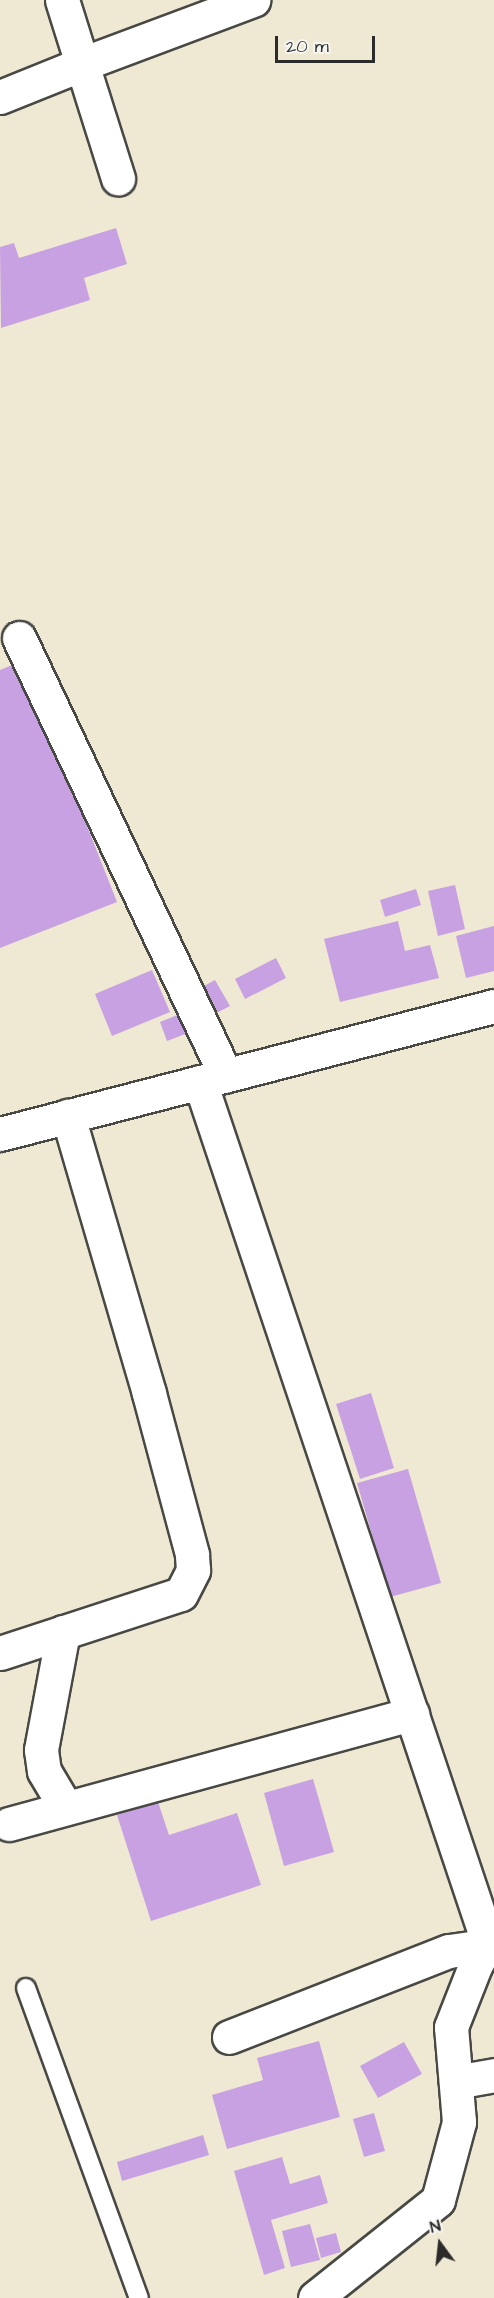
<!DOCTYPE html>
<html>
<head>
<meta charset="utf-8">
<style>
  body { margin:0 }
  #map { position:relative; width:494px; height:2298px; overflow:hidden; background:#efe9d3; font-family:"Architects Daughter",sans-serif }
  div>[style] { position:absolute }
  .building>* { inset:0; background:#c7a1e2 }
  .roads { filter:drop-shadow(2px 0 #484844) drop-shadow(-2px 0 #484844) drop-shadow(0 2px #484844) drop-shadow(0 -2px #484844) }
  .service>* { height:18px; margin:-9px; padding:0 9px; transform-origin:9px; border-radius:9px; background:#fff }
  .minor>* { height:33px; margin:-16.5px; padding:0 16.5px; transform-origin:16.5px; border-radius:16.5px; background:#fff }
  .tertiary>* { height:33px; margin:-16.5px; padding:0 16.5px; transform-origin:16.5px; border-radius:16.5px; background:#fff }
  span { translate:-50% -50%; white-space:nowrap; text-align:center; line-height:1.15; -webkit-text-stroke:5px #f6f6f2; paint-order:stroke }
  .north { position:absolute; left:410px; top:2214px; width:60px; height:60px; -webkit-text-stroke:4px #f6f6f2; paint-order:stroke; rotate:345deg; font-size:16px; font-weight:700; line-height:24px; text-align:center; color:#2b2b2b }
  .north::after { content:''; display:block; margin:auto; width:21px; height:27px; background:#2b2b2b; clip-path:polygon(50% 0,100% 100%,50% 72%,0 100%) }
  .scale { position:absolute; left:275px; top:36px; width:100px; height:27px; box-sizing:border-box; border:3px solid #2b2b2b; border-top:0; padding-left:8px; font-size:18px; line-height:21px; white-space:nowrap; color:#2b2b2b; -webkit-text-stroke:4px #f6f6f2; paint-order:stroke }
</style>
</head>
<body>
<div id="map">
  <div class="building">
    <div style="clip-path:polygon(116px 228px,127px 264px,84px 278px,90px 300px,1px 328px,0 247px,14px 243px,19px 258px)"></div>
    <div style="clip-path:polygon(22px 661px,117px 902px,0 948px,0 670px)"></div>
    <div style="clip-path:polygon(455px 885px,465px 929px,438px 936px,428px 891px)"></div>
    <div style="clip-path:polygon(416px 889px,421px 905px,385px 917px,380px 900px)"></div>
    <div style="clip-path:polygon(398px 921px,405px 951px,430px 945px,439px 978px,340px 1002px,324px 939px)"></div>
    <div style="clip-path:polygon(494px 926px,494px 971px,466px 978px,456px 936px)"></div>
    <div style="clip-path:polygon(276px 958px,286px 978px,245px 999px,235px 979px)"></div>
    <div style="clip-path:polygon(152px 970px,170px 1012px,112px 1036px,95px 994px)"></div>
    <div style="clip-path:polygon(215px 980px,230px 1006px,207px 1018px,193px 992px)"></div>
    <div style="clip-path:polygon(180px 1014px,188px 1033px,167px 1041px,160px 1022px)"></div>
    <div style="clip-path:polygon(371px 1393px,394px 1468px,360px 1479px,336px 1404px)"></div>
    <div style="clip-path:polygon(408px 1469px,441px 1583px,390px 1597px,357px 1483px)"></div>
    <div style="clip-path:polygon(313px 1779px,334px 1852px,284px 1866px,264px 1793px)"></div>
    <div style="clip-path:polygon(158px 1802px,169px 1835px,237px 1813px,261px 1885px,151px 1921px,117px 1815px)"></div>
    <div style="clip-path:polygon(319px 2041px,340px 2117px,227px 2149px,212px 2095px,263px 2080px,257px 2058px)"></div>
    <div style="clip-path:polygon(404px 2042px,422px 2074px,378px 2098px,360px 2066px)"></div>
    <div style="clip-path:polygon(374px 2113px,385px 2151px,364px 2157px,353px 2119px)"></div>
    <div style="clip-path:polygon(203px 2135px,209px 2155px,122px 2181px,117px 2162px)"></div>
    <div style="clip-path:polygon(282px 2157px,290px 2184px,320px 2175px,328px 2203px,271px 2220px,285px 2268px,264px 2275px,234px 2171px)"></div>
    <div style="clip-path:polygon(310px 2224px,320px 2260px,291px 2267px,282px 2231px)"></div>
    <div style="clip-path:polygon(336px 2233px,341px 2252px,321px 2258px,316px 2238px)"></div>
  </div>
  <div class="roads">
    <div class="service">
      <div style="left:26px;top:1988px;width:330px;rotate:70deg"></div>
    </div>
    <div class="minor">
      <div style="left:62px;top:0;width:67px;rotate:72.6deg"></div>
      <div style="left:82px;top:64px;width:183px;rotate:-20.5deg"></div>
      <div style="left:0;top:97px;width:88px;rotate:-21.9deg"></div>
      <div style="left:82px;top:64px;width:120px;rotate:72.5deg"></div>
      <div style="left:19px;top:638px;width:484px;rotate:64.7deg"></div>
      <div style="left:200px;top:1082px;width:907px;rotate:71.49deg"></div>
      <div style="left:63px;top:1632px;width:120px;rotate:100.6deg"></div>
      <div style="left:41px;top:1750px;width:21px;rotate:82deg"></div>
      <div style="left:44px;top:1771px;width:43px;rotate:59.3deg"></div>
      <div style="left:0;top:1653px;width:190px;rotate:-18.1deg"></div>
      <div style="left:181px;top:1594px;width:27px;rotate:-63deg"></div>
      <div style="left:193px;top:1570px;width:16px;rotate:-94deg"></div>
      <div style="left:192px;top:1554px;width:167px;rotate:-105deg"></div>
      <div style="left:149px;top:1393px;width:289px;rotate:-106.3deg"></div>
      <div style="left:9px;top:1824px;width:418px;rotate:-15.3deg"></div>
      <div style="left:229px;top:2037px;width:236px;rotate:-21.4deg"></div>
      <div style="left:449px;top:1951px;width:37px;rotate:-8deg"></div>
      <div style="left:456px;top:2082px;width:39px;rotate:-10deg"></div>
    </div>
    <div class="tertiary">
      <div style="left:0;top:1134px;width:510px;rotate:-14.53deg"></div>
      <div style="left:315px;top:2298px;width:157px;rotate:-38.5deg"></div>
      <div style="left:438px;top:2200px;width:81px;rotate:-74.9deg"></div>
      <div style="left:459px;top:2122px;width:95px;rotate:-94.8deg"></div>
      <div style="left:451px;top:2027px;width:66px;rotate:-68.5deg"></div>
      <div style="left:475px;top:1966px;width:39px;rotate:-61deg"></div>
    </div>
  </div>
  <div class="north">N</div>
  <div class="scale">20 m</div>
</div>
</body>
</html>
